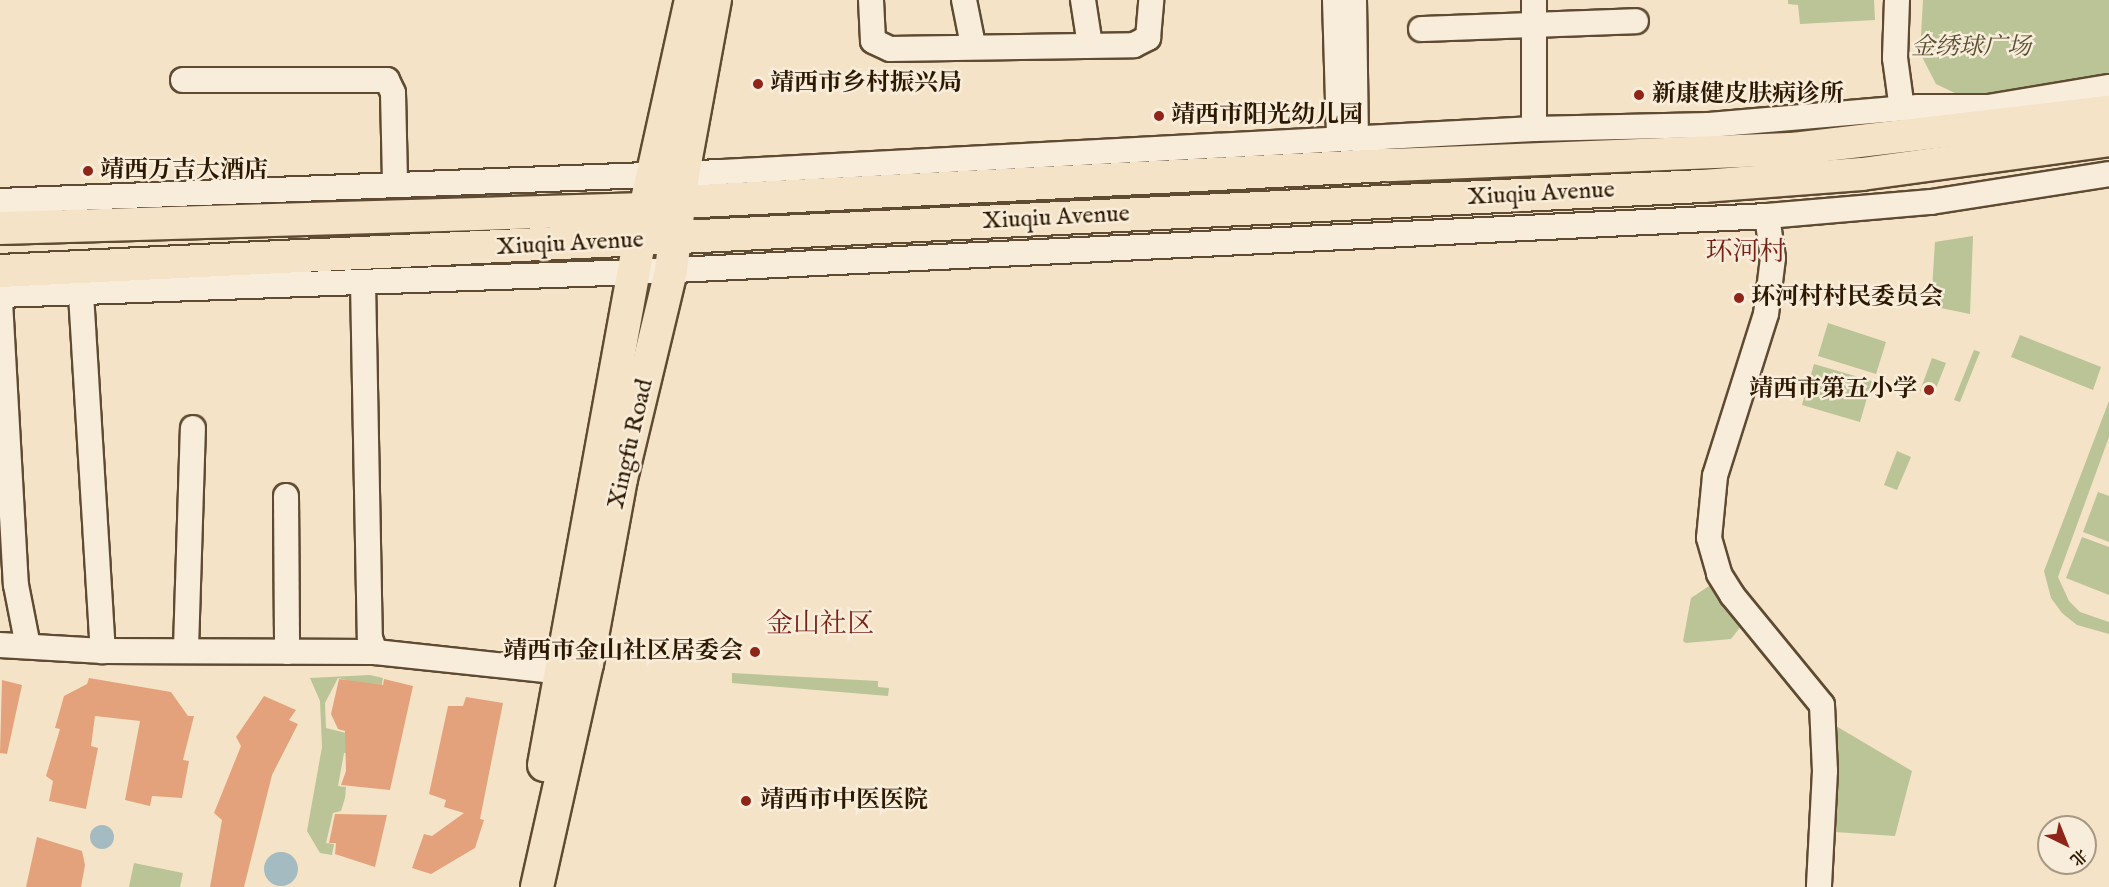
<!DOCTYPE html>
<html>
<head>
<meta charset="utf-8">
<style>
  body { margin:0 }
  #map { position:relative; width:2109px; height:887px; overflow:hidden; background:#f5e3c7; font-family:"IM FELL English","Noto Serif SC",serif }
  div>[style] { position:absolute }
  .green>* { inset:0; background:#bac497 }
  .water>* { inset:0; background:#a3bbc1 }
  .round { border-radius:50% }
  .building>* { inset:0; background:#e3a27b }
  .roads { filter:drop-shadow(2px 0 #5f4b32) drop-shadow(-2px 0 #5f4b32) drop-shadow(0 2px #5f4b32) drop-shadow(0 -2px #5f4b32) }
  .minor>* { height:24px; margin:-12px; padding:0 12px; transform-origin:12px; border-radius:12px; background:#f8eddb }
  .major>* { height:32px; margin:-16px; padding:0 16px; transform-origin:16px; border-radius:16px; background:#f5e3c7 }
  .dots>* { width:16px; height:16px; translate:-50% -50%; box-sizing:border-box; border:3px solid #f8eddb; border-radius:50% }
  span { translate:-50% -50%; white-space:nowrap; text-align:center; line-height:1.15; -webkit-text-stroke:5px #f8eddb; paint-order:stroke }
  .park-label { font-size:24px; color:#574c2d; font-style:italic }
  .poi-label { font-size:24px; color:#2d1800; font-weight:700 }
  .left { translate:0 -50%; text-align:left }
  .right { translate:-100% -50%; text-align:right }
  .street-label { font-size:24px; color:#2d1800 }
  .quarter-label { font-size:27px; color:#7a1f14 }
  .north { position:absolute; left:2037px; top:815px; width:60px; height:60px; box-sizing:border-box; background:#f8eddb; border:2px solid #a79883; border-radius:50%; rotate:137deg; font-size:16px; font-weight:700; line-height:24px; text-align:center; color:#2d1800 }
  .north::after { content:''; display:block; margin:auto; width:21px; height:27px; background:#8f2418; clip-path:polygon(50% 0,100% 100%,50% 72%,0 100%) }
</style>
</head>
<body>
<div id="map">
  <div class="green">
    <div style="clip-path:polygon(1788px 0,1874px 0,1875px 20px,1800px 24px,1798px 5px,1788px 4px)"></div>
    <div style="clip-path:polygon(1923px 0,2109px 0,2109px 73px,1981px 95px,1957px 94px,1936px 84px,1920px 53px)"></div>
    <div style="clip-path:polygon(1973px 236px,1970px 314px,1931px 306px,1935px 242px)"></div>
    <div style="clip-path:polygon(1828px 323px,1886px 342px,1876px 374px,1818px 356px)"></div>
    <div style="clip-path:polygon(2020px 335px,2101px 367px,2093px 390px,2011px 357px)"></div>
    <div style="clip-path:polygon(1974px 350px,1980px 352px,1960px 402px,1954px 400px)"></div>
    <div style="clip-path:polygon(1932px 358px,1946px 363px,1933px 396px,1920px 391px)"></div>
    <div style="clip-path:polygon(1814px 364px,1872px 381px,1860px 422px,1802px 405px)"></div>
    <div style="clip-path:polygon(2109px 401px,2109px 437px,2058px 577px,2069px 601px,2080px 612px,2109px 622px,2109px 634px,2077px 625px,2062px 613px,2051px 598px,2044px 571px)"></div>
    <div style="clip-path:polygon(1897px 451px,1911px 457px,1897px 490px,1884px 485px)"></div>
    <div style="clip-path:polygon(2098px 492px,2109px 496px,2109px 542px,2083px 532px)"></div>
    <div style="clip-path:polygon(2082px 537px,2109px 547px,2109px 595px,2066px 578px)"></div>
    <div style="clip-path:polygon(1712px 584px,1745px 621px,1731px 639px,1686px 643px,1683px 641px,1691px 598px)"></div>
    <div style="clip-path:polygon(732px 673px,878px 681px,878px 687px,889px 688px,888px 696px,732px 683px)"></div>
    <div style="clip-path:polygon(370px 675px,383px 678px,381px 689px,338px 678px,325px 703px,326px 728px,358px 736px,352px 753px,344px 753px,338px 786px,346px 787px,345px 798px,341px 811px,333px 813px,326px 843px,334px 844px,332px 855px,320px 853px,307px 831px,322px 747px,320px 701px,310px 678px)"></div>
    <div style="clip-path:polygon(1836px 726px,1912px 771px,1895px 836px,1835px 832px,1830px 727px)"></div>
    <div style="clip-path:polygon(134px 863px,183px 873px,180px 887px,129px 887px)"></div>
  </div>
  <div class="water">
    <div class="round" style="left:90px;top:825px;width:24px;height:24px"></div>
    <div class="round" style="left:264px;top:852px;width:34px;height:34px"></div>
  </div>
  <div class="building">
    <div style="clip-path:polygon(89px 678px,171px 692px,188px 716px,194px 716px,183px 760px,189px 761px,182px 798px,152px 796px,150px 806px,125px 800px,140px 721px,95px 716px,91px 746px,98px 748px,86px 809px,49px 801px,53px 781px,46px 776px,60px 729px,55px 728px,64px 696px,87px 684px)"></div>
    <div style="clip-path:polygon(339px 679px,383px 685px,384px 679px,413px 686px,390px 790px,341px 785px,346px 771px,345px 731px,338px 729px,331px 714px)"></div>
    <div style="clip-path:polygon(2px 680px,22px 685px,7px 754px,0 753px)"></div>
    <div style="clip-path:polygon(264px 696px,296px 710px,289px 720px,298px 724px,272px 775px,244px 887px,210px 887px,222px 820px,214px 813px,241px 746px,236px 737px)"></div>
    <div style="clip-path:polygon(466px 697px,503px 703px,480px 819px,484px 820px,475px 848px,431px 874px,412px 868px,424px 834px,432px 836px,464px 813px,444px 807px,446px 800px,429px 794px,448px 706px,463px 706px)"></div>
    <div style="clip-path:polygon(335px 814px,387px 815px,375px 867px,335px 854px,336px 843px,329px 843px)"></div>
    <div style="clip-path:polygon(37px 837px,82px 851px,85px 865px,81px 887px,26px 887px)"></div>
  </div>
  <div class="roads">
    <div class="minor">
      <div style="left:871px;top:0;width:41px;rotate:87.2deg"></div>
      <div style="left:873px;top:41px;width:19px;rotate:25deg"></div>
      <div style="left:890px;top:49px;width:244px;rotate:-0.9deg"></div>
      <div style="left:1134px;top:45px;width:16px;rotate:-27deg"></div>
      <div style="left:1148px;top:38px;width:38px;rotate:-85deg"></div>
      <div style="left:964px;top:0;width:46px;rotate:78.7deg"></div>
      <div style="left:1083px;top:0;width:46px;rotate:81.2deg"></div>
      <div style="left:1335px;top:0;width:138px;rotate:88.3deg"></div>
      <div style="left:1354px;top:0;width:138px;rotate:89.2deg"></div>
      <div style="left:1356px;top:138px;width:16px;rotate:38deg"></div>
      <div style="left:1534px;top:0;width:129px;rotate:90deg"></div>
      <div style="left:1897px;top:0;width:58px;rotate:92deg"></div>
      <div style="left:1895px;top:58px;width:51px;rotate:82.2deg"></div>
      <div style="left:1421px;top:29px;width:215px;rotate:-2.1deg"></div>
      <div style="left:183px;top:80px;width:204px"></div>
      <div style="left:387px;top:80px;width:14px;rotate:65deg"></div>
      <div style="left:393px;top:93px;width:89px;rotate:88.7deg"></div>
      <div style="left:0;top:201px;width:723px;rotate:-2.3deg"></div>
      <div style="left:722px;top:172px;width:813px;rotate:-3.03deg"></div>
      <div style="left:1534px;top:129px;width:175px;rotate:-1.3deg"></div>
      <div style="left:1709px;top:125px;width:210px;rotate:-4.9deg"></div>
      <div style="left:1918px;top:107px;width:70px"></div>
      <div style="left:1988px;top:107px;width:123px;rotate:-9.4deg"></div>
      <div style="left:1767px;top:216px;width:42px;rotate:81.9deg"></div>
      <div style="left:1773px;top:258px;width:56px;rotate:97.1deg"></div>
      <div style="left:1766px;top:314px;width:170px;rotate:107.5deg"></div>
      <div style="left:1715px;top:476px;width:62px;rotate:95.5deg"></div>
      <div style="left:1709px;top:538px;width:37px;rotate:74deg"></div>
      <div style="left:1719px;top:574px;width:25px;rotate:58deg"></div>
      <div style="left:1732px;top:595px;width:142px;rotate:50.7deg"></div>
      <div style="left:1822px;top:705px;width:66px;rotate:87.4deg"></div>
      <div style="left:1825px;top:771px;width:116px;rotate:93deg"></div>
      <div style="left:363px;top:282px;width:356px;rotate:88.9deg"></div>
      <div style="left:370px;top:638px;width:15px;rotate:70deg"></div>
      <div style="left:81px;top:294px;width:358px;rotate:86.5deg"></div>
      <div style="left:0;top:295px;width:635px;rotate:-2.07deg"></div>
      <div style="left:635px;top:272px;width:1133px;rotate:-2.83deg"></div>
      <div style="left:1767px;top:216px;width:165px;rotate:-4.9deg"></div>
      <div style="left:1931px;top:202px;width:180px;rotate:-8.9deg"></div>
      <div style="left:0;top:301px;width:284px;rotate:86.8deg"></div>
      <div style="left:16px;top:585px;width:62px;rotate:78.9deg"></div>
      <div style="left:286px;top:496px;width:156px;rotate:89.6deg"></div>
      <div style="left:0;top:645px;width:103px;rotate:3.3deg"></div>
      <div style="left:103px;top:651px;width:272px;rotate:0.2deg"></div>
      <div style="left:375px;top:652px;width:187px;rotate:6.1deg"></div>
      <div style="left:186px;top:648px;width:220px;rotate:-88.2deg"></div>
    </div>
    <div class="major">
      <div style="left:0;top:228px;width:645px;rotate:-1.69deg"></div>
      <div style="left:645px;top:209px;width:37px;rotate:-11deg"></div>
      <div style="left:681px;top:202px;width:710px;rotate:-2.99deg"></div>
      <div style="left:1390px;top:165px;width:402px;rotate:-2.3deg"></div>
      <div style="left:1792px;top:149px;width:319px;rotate:-6.7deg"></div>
      <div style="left:0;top:271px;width:1705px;rotate:-2.86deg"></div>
      <div style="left:1703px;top:186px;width:159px;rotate:-4.3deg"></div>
      <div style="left:1862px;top:174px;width:249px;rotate:-7.8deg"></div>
      <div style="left:544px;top:765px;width:565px;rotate:-79.7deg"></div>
      <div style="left:645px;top:209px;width:214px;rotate:-77.6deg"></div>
      <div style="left:537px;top:887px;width:229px;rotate:-77.4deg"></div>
      <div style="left:587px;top:664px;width:188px;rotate:-79.6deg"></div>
      <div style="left:621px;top:479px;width:215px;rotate:-76.5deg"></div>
      <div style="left:671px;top:270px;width:97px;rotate:-82.9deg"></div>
      <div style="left:683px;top:174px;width:177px;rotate:-79.6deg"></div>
    </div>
  </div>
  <div class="dots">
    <div style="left:758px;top:84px;background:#8f2418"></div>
    <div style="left:1639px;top:95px;background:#8f2418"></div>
    <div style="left:1159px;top:116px;background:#8f2418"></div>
    <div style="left:88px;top:171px;background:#8f2418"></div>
    <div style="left:1739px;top:298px;background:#8f2418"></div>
    <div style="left:1929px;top:390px;background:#8f2418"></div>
    <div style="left:755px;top:652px;background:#8f2418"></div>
    <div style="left:746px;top:801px;background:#8f2418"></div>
  </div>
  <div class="park-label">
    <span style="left:1971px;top:48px">金绣球广场</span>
  </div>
  <div class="poi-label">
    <span class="left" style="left:770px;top:84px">靖西市乡村振兴局</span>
    <span class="left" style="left:1652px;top:95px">新康健皮肤病诊所</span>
    <span class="left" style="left:1171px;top:116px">靖西市阳光幼儿园</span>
    <span class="left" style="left:100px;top:171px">靖西万吉大酒店</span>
    <span class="left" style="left:1751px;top:298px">环河村村民委员会</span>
    <span class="right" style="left:1917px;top:390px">靖西市第五小学</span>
    <span class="right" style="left:743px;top:652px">靖西市金山社区居委会</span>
    <span class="left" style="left:760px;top:801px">靖西市中医医院</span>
  </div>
  <div class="street-label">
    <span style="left:1541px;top:194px;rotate:-3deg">Xiuqiu Avenue</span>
    <span style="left:1056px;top:218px;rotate:-3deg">Xiuqiu Avenue</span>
    <span style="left:570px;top:244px;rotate:-3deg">Xiuqiu Avenue</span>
    <span style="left:631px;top:444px;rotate:-77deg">Xingfu Road</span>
  </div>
  <div class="quarter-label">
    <span style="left:1746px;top:254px">环河村</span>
    <span style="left:820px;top:626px">金山社区</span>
  </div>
  <div class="north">北</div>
</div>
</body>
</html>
